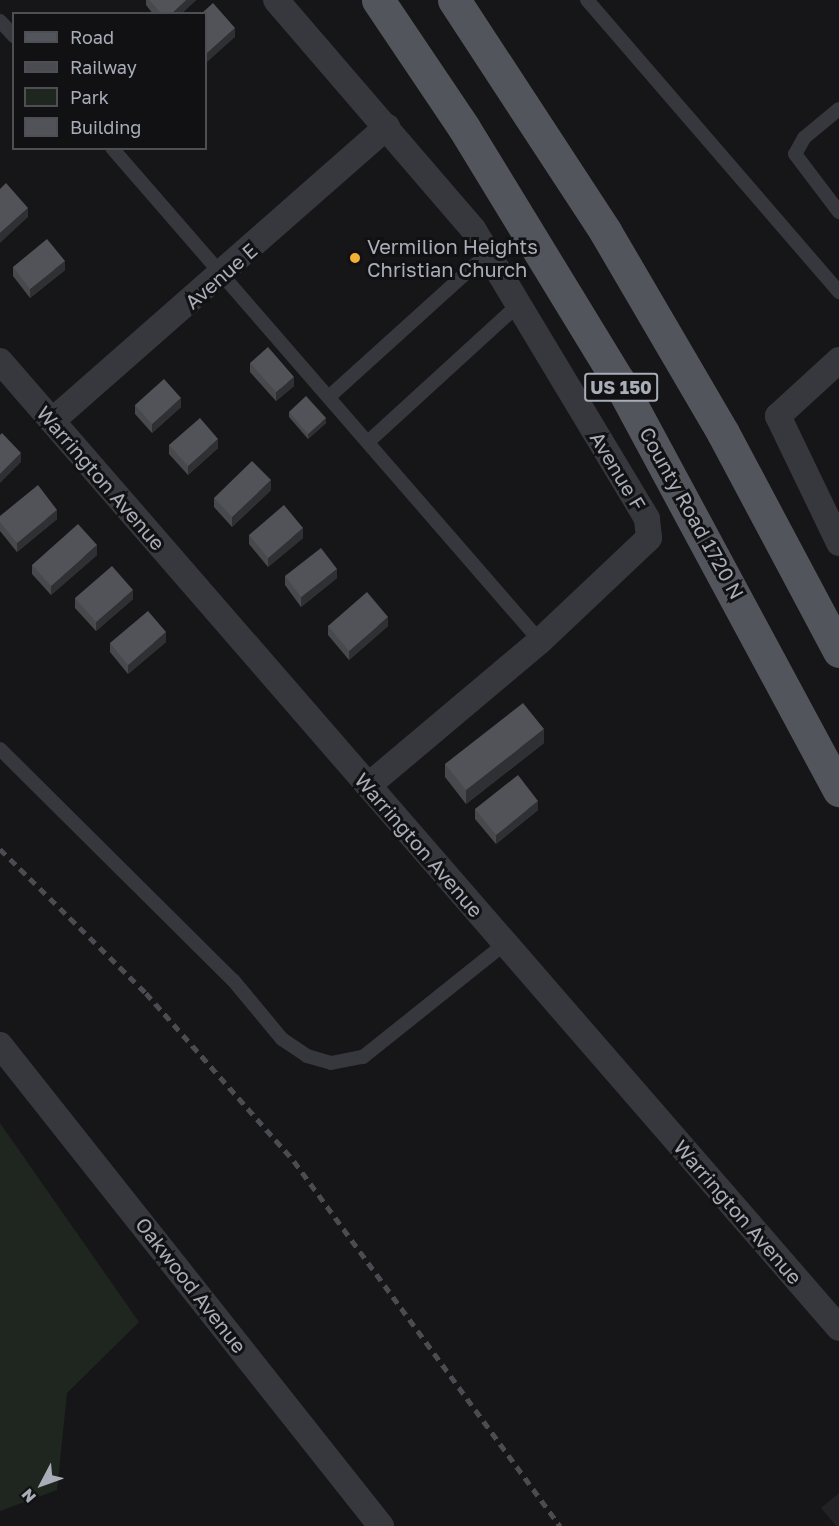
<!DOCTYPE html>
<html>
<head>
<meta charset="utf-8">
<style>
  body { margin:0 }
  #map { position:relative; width:839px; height:1526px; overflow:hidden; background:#161618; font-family:"Golos Text",sans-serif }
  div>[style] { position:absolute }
  .built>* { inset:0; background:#222225 }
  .green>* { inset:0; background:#1e261f }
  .lane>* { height:14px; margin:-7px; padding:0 7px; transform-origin:7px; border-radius:7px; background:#37383d }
  .street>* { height:26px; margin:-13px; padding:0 13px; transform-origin:13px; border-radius:13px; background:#37383d }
  .primary>* { height:33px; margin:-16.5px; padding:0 16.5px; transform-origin:16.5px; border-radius:16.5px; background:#53555c }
  .rail>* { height:4.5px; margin-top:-2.25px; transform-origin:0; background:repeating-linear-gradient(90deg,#4a4c52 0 8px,transparent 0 14px) }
  .wall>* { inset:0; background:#47494d }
  .shaded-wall>* { inset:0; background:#2f3033 }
  .building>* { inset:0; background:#525359 }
  .dots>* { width:16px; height:16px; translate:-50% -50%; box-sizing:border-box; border:3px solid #111113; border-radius:50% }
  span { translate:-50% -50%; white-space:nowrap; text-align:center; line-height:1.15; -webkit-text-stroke:6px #111113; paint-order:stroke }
  .shield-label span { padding:2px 4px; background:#111113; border:2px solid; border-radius:4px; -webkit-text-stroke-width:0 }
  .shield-label { font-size:18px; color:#a8adb8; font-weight:700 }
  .poi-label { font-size:20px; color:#a8adb8 }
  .left { translate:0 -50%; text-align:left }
  .street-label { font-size:20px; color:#a8adb8 }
  .legend { position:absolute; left:12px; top:12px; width:195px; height:138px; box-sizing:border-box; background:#111113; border:2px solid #4d4f55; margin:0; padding:8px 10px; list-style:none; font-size:18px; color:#a8adb8 }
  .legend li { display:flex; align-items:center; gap:12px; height:30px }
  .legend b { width:30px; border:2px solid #4d4f55 }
  .north { position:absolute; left:12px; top:1454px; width:60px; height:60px; -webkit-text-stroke:4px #111113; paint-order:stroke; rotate:229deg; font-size:16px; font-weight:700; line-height:24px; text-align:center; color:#a8adb8 }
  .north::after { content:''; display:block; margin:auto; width:21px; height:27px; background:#a8adb8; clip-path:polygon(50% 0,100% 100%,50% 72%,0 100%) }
</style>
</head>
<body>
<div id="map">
  <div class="built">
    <div style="clip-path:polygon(839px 1493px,839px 1526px,836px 1526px,821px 1508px)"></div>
  </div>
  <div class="green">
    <div style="clip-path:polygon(0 1123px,139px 1322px,67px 1393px,57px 1490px,0 1511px)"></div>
  </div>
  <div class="lane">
    <div style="left:587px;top:0;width:386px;rotate:49.2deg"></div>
    <div style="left:0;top:21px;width:21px;rotate:47deg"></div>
    <div style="left:839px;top:109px;width:45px;rotate:140.4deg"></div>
    <div style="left:804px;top:138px;width:18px;rotate:119deg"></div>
    <div style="left:795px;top:154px;width:73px;rotate:52.8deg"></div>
    <div style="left:112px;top:148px;width:653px;rotate:49.04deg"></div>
    <div style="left:331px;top:395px;width:212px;rotate:-42.1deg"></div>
    <div style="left:368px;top:442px;width:205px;rotate:-42.4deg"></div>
    <div style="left:0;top:749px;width:328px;rotate:44.8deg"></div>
    <div style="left:233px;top:980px;width:77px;rotate:50.3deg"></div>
    <div style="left:282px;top:1039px;width:30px;rotate:34deg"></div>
    <div style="left:307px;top:1056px;width:25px;rotate:16deg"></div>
    <div style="left:331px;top:1063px;width:33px;rotate:-11deg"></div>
    <div style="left:363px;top:1057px;width:183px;rotate:-38.6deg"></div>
  </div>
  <div class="street">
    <div style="left:276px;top:0;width:302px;rotate:49.3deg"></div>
    <div style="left:473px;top:229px;width:338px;rotate:59deg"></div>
    <div style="left:647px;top:519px;width:19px;rotate:84deg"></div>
    <div style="left:649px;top:538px;width:150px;rotate:136.6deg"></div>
    <div style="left:540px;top:641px;width:225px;rotate:139.9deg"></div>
    <div style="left:839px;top:360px;width:83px;rotate:137.4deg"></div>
    <div style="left:778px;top:416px;width:141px;rotate:64.3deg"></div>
    <div style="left:0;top:361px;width:1280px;rotate:49.05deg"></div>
    <div style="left:52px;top:421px;width:446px;rotate:-41.3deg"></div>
    <div style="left:0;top:1045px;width:614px;rotate:51.62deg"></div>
  </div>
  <div class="primary">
    <div style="left:378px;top:0;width:154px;rotate:56.1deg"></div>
    <div style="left:464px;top:128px;width:295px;rotate:58.6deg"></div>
    <div style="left:618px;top:380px;width:466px;rotate:61.7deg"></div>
    <div style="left:454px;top:0;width:276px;rotate:56.8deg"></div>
    <div style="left:605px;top:231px;width:234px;rotate:59.7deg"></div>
    <div style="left:723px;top:433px;width:247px;rotate:62deg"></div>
  </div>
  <div class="rail">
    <div style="left:0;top:849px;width:205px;rotate:44.6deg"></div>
    <div style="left:146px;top:993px;width:224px;rotate:48.6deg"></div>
    <div style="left:294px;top:1161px;width:452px;rotate:53.9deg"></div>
  </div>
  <div class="wall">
    <div style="clip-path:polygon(146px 0,196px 0,181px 14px,153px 14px,146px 5px)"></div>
    <div style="clip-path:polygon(13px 267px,65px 270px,30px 298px,13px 276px)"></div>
    <div style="clip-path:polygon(250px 363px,294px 386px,276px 401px,250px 372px)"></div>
    <div style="clip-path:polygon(135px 405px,181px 407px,152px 433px,135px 414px)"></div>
    <div style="clip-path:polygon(289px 412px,326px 423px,308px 439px,289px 417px)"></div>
    <div style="clip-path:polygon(169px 445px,218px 448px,188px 475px,169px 454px)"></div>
    <div style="clip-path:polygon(271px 490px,232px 527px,214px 507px,214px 498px)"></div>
    <div style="clip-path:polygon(0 516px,57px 519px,17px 552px,0 531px)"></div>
    <div style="clip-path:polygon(249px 535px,303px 538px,268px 567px,249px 544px)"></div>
    <div style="clip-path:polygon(97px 555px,51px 595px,32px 574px,32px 565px)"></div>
    <div style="clip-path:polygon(285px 576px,337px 578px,301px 607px,285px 585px)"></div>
    <div style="clip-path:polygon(75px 598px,133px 599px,96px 631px,75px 608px)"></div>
    <div style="clip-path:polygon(328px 626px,388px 626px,349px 660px,328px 635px)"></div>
    <div style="clip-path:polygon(166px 642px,128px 674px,110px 652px,110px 643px)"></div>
    <div style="clip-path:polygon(544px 743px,466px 804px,445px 777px,445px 764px)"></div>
    <div style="clip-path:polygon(475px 809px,538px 810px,496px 844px,475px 819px)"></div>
  </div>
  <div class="shaded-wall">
    <div style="clip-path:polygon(186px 0,196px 0,181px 14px,171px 14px)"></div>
    <div style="clip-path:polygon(235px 28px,235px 37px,206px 63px,206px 54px)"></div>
    <div style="clip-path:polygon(28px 208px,28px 217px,0 243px,0 233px)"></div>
    <div style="clip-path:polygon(65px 261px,65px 270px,30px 298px,30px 289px)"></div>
    <div style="clip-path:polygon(294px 377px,294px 386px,276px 401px,276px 392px)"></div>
    <div style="clip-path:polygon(181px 398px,181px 407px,152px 433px,152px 424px)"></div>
    <div style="clip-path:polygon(326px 418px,326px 423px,308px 439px,308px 434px)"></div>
    <div style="clip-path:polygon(218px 439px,218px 448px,188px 475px,188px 466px)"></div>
    <div style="clip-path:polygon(21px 453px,21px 462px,0 483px,0 474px)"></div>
    <div style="clip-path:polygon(271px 480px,271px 490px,232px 527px,232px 517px)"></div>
    <div style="clip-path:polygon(57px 510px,57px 519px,17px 552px,17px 543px)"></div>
    <div style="clip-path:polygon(303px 528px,303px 538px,268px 567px,268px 558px)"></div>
    <div style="clip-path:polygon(97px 545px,97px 555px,51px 595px,51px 586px)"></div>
    <div style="clip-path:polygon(337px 569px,337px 578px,301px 607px,301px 597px)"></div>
    <div style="clip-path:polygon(133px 590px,133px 599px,96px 631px,96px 622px)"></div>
    <div style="clip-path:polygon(388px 617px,388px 626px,349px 660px,349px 651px)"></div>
    <div style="clip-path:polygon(166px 632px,166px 642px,128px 674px,128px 665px)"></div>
    <div style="clip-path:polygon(544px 729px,544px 743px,466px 804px,466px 790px)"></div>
    <div style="clip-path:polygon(538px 801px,538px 810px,496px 844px,496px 835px)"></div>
  </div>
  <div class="building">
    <div style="clip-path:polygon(149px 0,186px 0,171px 14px,162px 14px)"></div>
    <div style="clip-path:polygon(213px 3px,235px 28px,206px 54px,206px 14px,201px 14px)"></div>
    <div style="clip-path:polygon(6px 183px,28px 208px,0 233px,0 189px)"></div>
    <div style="clip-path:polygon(47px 239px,65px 261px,30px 289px,13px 267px)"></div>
    <div style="clip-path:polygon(268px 347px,294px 377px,276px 392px,250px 363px)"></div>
    <div style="clip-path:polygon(164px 379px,181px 398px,152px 424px,135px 405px)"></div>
    <div style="clip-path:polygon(306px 396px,326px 418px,308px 434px,289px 412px)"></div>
    <div style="clip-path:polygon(200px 418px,218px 439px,188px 466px,169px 445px)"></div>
    <div style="clip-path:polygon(2px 433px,21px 453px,0 474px,0 435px)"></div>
    <div style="clip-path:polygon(252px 461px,271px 480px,232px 517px,214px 498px)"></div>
    <div style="clip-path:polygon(38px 485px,57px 510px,17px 543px,0 522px,0 516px)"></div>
    <div style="clip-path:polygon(284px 505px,303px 528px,268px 558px,249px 535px)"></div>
    <div style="clip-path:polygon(78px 524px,97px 545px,51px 586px,32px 565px)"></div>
    <div style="clip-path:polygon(321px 548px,337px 569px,301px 597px,285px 576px)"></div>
    <div style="clip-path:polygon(112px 566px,133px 590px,96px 622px,75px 598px)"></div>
    <div style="clip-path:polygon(367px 592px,388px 617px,349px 651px,328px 626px)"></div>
    <div style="clip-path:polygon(148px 611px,166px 632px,128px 665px,110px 643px)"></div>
    <div style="clip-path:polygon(523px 703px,544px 729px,466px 790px,445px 764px)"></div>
    <div style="clip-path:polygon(518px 775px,538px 801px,496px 835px,475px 809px)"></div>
  </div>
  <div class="dots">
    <div style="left:355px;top:258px;background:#f2b134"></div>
  </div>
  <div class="shield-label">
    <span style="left:621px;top:387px">US 150</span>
  </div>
  <div class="poi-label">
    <span class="left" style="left:367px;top:258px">Vermilion Heights<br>Christian Church</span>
  </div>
  <div class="street-label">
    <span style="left:221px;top:276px;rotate:-41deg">Avenue E</span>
    <span style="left:618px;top:471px;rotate:59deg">Avenue F</span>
    <span style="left:101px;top:478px;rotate:49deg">Warrington Avenue</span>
    <span style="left:692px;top:513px;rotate:61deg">County Road 1720 N</span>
    <span style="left:419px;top:845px;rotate:49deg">Warrington Avenue</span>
    <span style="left:738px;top:1212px;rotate:49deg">Warrington Avenue</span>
    <span style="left:191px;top:1285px;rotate:52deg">Oakwood Avenue</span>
  </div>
  <ul class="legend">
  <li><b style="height:8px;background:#53555c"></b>Road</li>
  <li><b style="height:8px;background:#4a4c52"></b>Railway</li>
  <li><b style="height:16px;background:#1e261f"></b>Park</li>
  <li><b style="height:16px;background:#525359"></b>Building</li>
  </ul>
  <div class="north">N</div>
</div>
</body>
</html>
